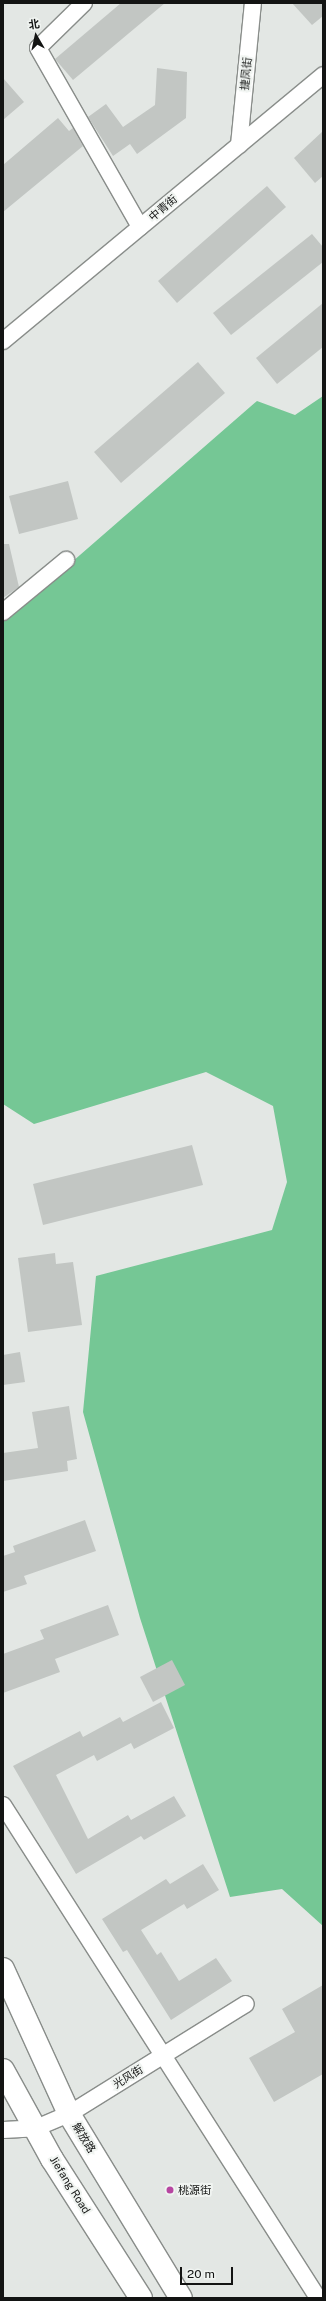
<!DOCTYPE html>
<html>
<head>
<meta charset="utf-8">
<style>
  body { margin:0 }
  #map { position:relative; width:326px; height:2301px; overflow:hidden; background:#e3e7e4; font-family:"Public Sans","Noto Sans SC",sans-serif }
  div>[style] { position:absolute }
  .forest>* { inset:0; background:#75c795 }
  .building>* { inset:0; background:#c2c6c3 }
  .roads { filter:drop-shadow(1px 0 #898d8a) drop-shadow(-1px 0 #898d8a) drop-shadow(0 1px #898d8a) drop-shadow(0 -1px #898d8a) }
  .minor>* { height:16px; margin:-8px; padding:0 8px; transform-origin:8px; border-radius:8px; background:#fff }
  .primary>* { height:22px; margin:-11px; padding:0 11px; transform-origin:11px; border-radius:11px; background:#fff }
  .dots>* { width:11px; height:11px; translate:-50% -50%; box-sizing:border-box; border:2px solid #f0f4f1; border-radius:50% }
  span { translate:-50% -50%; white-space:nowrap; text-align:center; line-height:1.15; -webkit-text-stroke:4px #f0f4f1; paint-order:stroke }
  .street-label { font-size:11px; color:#131413 }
  .poi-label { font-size:11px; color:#131413 }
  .left { translate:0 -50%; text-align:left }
  .frame { position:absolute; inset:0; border:4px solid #131413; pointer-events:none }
  .north { position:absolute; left:16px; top:16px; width:40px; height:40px; -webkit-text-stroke:3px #f0f4f1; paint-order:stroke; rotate:351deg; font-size:11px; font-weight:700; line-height:16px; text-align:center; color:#131413 }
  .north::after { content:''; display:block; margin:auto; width:14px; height:18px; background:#131413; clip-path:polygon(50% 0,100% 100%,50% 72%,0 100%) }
  .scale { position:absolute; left:180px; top:2267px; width:53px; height:18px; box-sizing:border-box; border:2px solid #131413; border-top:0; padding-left:5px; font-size:12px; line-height:14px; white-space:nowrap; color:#131413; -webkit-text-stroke:3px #f0f4f1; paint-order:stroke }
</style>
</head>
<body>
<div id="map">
  <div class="forest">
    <div style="clip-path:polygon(323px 396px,323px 1926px,282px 1889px,230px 1897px,140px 1618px,83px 1412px,96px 1276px,272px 1230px,287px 1182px,273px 1106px,206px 1072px,34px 1124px,3px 1104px,3px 622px,257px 401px,295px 415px)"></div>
  </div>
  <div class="building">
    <div style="clip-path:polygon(121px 3px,165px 3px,73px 80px,55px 59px)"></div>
    <div style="clip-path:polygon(292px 3px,323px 3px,323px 16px,312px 25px)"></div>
    <div style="clip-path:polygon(157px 68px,187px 72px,186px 118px,137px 154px,130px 144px,113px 156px,88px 117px,106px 104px,123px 127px,155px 105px)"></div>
    <div style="clip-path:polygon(3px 78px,24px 102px,3px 120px)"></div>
    <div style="clip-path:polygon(58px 118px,69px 131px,73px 128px,83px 146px,3px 212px,3px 165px)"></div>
    <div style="clip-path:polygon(323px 131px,323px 176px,315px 183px,294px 158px)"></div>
    <div style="clip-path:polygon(267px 186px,286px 207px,177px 303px,158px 281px)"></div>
    <div style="clip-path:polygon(312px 234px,323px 247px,323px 262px,231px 335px,213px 313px)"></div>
    <div style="clip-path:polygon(323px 303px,323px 347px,277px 384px,256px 358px)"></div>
    <div style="clip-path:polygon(198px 362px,225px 393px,121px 483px,94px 452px)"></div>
    <div style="clip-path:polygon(68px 481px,78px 519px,19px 534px,9px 496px)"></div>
    <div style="clip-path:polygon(3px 544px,9px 544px,19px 587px,3px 598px)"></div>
    <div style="clip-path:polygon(192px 1145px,203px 1185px,43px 1225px,33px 1184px)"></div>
    <div style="clip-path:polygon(55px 1253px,56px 1264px,73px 1262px,82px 1325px,28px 1332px,18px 1258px)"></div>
    <div style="clip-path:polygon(20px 1352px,25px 1382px,3px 1385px,3px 1355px)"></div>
    <div style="clip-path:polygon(69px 1406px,77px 1459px,67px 1461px,68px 1471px,3px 1481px,3px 1453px,38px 1448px,32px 1412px)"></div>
    <div style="clip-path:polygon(85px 1520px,96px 1551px,24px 1576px,27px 1584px,3px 1592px,3px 1556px,15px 1552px,13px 1546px)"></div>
    <div style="clip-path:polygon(108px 1605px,119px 1635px,55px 1659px,60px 1672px,3px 1693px,3px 1654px,44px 1639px,40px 1630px)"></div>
    <div style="clip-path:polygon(172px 1660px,185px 1685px,153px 1702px,140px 1677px)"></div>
    <div style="clip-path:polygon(161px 1702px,174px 1728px,134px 1749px,131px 1743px,97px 1761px,94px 1755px,56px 1775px,88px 1839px,128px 1815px,131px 1820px,174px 1796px,186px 1816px,144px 1840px,141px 1836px,76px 1874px,13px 1766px,80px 1731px,83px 1737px,120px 1717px,123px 1722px)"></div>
    <div style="clip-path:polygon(203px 1864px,219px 1890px,187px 1909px,184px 1904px,141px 1930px,157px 1955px,161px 1952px,179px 1981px,216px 1958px,232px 1981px,171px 2020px,127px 1950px,123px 1952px,102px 1919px,166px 1879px,170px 1884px)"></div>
    <div style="clip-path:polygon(323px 1985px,323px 2074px,274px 2102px,249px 2058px,295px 2032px,282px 2009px)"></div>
  </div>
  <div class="roads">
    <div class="minor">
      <div style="left:84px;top:3px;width:64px;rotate:135.6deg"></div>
      <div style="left:38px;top:48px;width:206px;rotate:60.3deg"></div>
      <div style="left:239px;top:145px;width:143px;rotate:-84.4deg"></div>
      <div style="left:3px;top:341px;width:416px;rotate:-39.7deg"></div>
      <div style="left:3px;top:612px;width:82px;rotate:-39.5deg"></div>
      <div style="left:3px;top:1805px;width:585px;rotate:57.42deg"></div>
      <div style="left:3px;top:2130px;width:33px;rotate:-3deg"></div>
      <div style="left:36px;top:2128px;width:36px;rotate:-23deg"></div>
      <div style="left:69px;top:2114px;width:208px;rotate:-31.9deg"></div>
    </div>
    <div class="primary">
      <div style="left:3px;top:1969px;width:159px;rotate:65.5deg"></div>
      <div style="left:69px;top:2114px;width:215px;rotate:58.7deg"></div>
      <div style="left:3px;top:2070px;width:102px;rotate:61.2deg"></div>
      <div style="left:52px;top:2159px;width:165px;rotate:57.4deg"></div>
    </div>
  </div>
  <div class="dots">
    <div style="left:170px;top:2190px;background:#b746a1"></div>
  </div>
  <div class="street-label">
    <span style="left:246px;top:74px;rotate:-84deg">捷凤街</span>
    <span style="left:163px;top:208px;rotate:-40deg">中青街</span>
    <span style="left:128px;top:2077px;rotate:-32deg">光风街</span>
    <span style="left:84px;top:2138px;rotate:59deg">解放路</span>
    <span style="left:70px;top:2185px;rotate:58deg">Jiefang Road</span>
  </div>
  <div class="poi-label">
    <span class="left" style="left:178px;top:2190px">桃源街</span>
  </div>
  <div class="frame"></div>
  <div class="north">北</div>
  <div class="scale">20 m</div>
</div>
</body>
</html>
